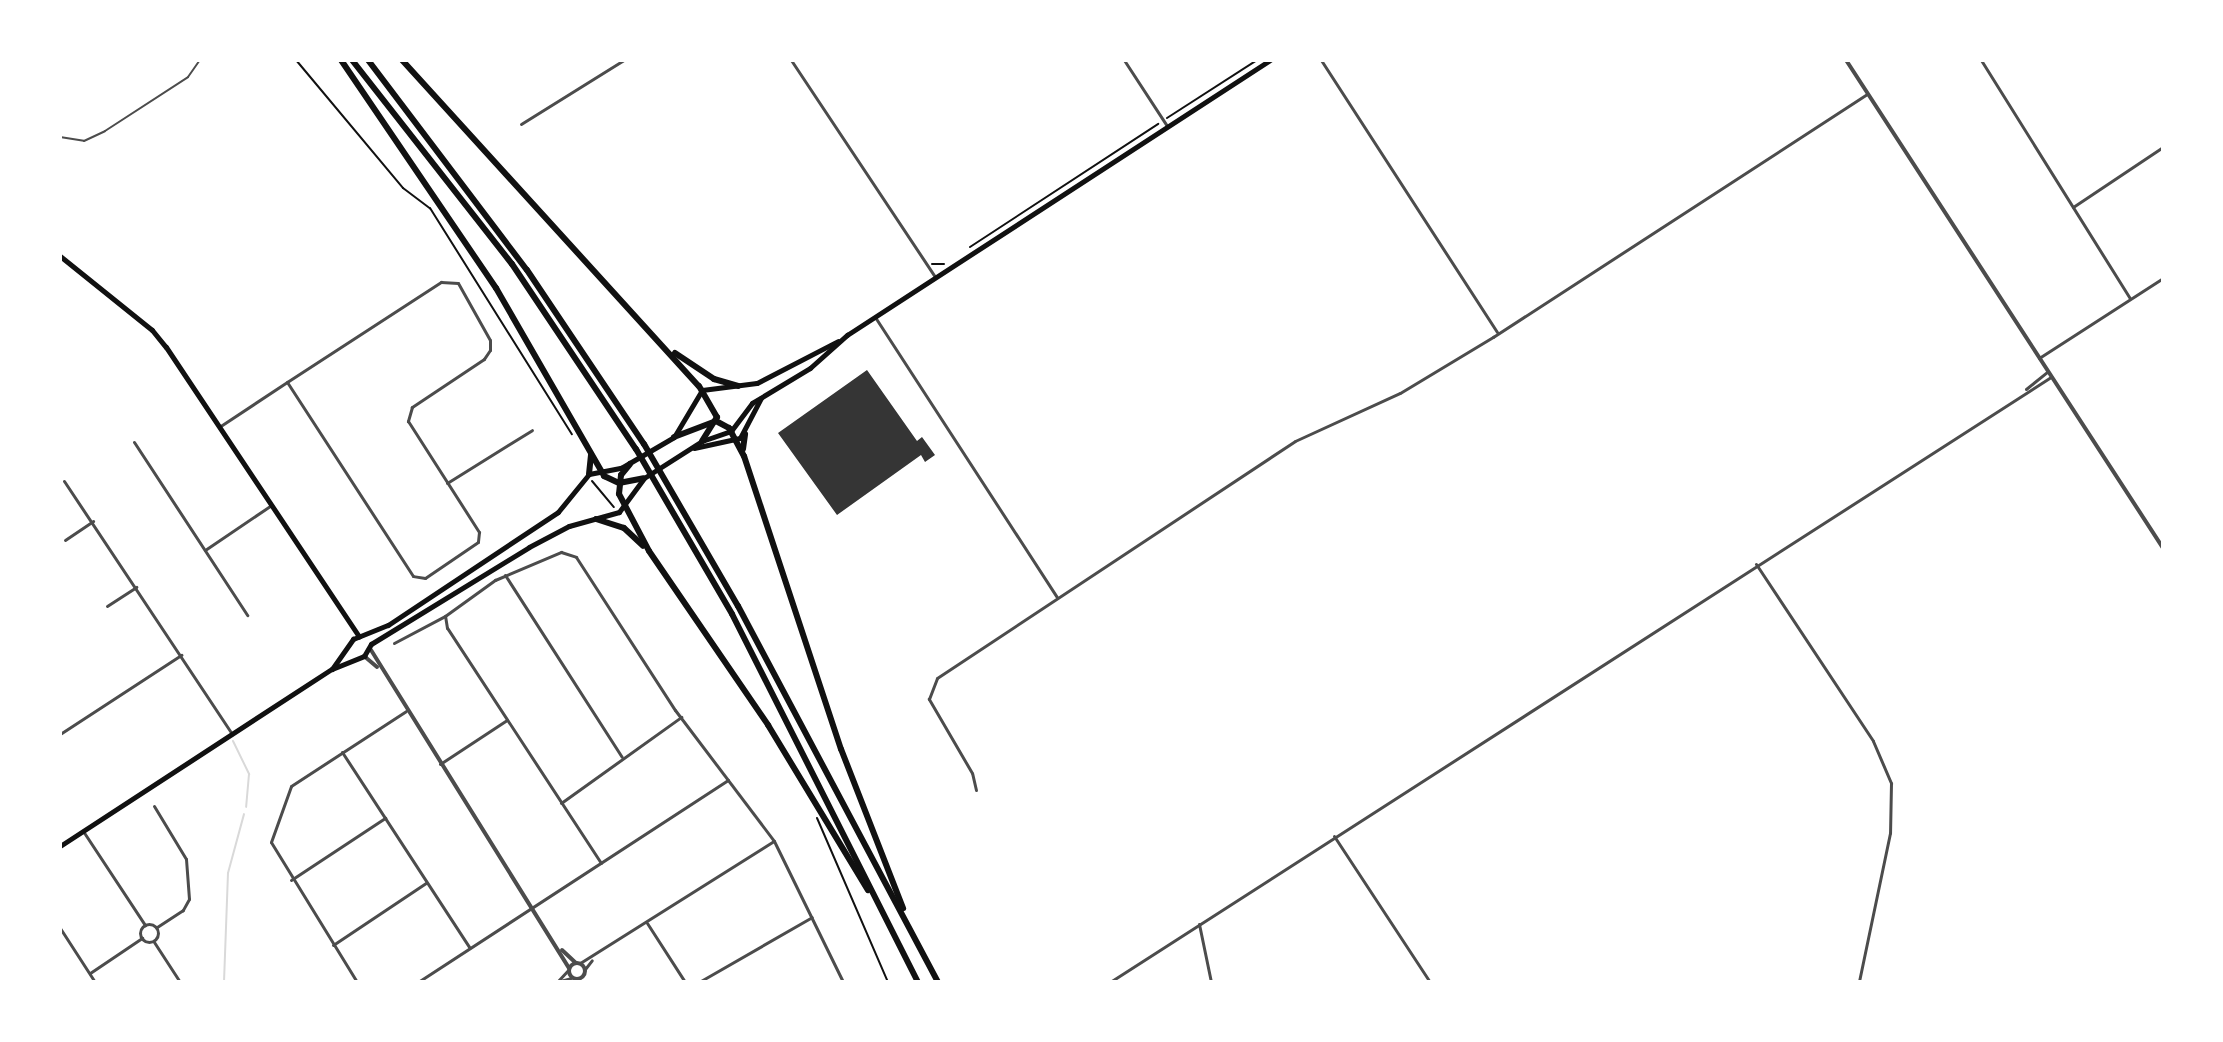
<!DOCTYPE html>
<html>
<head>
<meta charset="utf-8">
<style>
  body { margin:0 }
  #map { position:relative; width:2223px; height:1042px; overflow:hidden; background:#fff; font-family:"Exo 2",sans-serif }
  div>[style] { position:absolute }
  .stream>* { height:2px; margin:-1px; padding:0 1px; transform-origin:1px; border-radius:1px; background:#d9d9d9 }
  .building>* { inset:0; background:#353535 }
  .path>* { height:2px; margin:-1px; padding:0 1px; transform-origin:1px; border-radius:1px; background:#111 }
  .service>* { height:2px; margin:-1px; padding:0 1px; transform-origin:1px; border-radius:1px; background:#4c4c4c }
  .minor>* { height:3px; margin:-1.5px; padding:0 1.5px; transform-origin:1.5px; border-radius:1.5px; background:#4c4c4c }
  .minor>.ring { margin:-1.5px; padding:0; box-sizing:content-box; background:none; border:3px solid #4c4c4c; border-radius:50% }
  .tertiary>* { height:4px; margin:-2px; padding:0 2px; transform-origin:2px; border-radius:2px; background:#4c4c4c }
  .tertiary>.ring { margin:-2px; padding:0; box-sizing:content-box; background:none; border:4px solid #4c4c4c; border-radius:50% }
  .secondary>* { height:5px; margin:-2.5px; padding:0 2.5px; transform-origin:2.5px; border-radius:2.5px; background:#111 }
  .motorway>* { height:6px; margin:-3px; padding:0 3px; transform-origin:3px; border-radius:3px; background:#111 }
  span { translate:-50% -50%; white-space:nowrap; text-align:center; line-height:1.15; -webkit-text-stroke:8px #fff; paint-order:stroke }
  .frame { position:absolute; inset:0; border:62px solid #fff; pointer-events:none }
</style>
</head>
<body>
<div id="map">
  <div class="stream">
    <div style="left:233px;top:741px;width:37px;rotate:64deg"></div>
    <div style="left:249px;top:774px;width:33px;rotate:95deg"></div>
    <div style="left:224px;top:982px;width:109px;rotate:-87.9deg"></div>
    <div style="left:228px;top:873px;width:61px;rotate:-74.8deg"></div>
  </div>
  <div class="building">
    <div style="clip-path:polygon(867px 370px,917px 441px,922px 437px,935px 455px,925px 462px,921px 455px,837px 515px,778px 433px)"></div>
  </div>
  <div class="path">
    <div style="left:296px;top:60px;width:167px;rotate:50.1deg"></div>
    <div style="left:403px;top:188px;width:34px;rotate:37deg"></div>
    <div style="left:430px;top:208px;width:267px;rotate:57.9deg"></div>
    <div style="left:1167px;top:118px;width:107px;rotate:-32.8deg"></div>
    <div style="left:970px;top:247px;width:225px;rotate:-33.2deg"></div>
    <div style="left:932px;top:264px;width:12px"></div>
    <div style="left:592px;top:481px;width:34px;rotate:50deg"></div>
    <div style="left:817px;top:818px;width:179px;rotate:66.6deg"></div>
  </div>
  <div class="service">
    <div style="left:60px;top:137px;width:24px;rotate:9deg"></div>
    <div style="left:84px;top:141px;width:23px;rotate:-25deg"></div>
    <div style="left:105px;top:131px;width:99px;rotate:-33deg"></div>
    <div style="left:188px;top:77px;width:21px;rotate:-55deg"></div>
  </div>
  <div class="minor">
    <div style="left:791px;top:60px;width:260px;rotate:56.4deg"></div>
    <div style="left:1124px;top:60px;width:79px;rotate:56.9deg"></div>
    <div style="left:1321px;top:60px;width:324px;rotate:57.1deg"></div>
    <div style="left:1981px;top:60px;width:281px;rotate:58deg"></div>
    <div style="left:521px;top:124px;width:121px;rotate:-31.9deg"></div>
    <div style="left:2073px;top:207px;width:108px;rotate:-33.7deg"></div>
    <div style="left:875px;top:317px;width:334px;rotate:57deg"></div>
    <div style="left:2039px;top:358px;width:148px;rotate:-32.8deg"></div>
    <div style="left:2026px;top:389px;width:28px;rotate:-39deg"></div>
    <div style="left:219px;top:427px;width:82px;rotate:-33.5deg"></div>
    <div style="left:287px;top:382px;width:184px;rotate:-33deg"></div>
    <div style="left:441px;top:282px;width:17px;rotate:3deg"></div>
    <div style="left:458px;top:283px;width:65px;rotate:60.7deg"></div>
    <div style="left:490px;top:340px;width:10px;rotate:90deg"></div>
    <div style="left:490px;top:350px;width:11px;rotate:124deg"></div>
    <div style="left:484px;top:359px;width:87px;rotate:146.3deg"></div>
    <div style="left:412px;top:407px;width:15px;rotate:106deg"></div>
    <div style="left:408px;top:421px;width:132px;rotate:57.4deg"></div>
    <div style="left:479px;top:532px;width:10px;rotate:96deg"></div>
    <div style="left:478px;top:542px;width:64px;rotate:145.8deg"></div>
    <div style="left:425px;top:578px;width:12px;rotate:-171deg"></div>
    <div style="left:413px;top:576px;width:231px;rotate:-123deg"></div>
    <div style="left:134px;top:442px;width:207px;rotate:56.8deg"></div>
    <div style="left:64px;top:481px;width:304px;rotate:56.4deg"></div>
    <div style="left:447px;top:483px;width:100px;rotate:-31.9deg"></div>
    <div style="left:65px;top:540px;width:34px;rotate:-34deg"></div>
    <div style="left:205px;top:550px;width:78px;rotate:-34.1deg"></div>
    <div style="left:1756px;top:564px;width:212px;rotate:56.5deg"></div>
    <div style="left:1873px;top:741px;width:46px;rotate:66.8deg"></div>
    <div style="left:1891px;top:783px;width:50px;rotate:91.1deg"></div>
    <div style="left:1890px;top:833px;width:152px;rotate:101.8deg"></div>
    <div style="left:505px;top:575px;width:216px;rotate:57.3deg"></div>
    <div style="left:107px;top:606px;width:35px;rotate:-33deg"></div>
    <div style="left:394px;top:643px;width:58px;rotate:-27.9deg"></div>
    <div style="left:60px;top:734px;width:145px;rotate:-33.1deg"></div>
    <div style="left:342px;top:752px;width:233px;rotate:56.9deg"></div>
    <div style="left:440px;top:764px;width:80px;rotate:-33.3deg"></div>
    <div style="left:976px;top:790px;width:17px;rotate:-103deg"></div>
    <div style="left:972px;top:773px;width:86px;rotate:-120.2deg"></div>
    <div style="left:929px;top:699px;width:22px;rotate:-69deg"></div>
    <div style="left:937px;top:678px;width:429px;rotate:-33.5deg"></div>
    <div style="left:1295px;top:441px;width:115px;rotate:-24.6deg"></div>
    <div style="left:1400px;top:393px;width:109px;rotate:-31.1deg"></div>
    <div style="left:1493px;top:337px;width:446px;rotate:-33deg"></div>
    <div style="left:561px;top:803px;width:148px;rotate:-35.6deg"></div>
    <div style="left:154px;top:806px;width:62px;rotate:58.9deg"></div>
    <div style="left:186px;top:859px;width:40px;rotate:85.7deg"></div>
    <div style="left:189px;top:899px;width:13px;rotate:119deg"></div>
    <div style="left:183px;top:910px;width:31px;rotate:147deg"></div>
    <div style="left:83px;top:831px;width:113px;rotate:56.6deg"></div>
    <div style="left:1334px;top:836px;width:175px;rotate:56.7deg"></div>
    <div style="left:601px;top:863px;width:281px;rotate:-123.2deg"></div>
    <div style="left:447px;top:628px;width:12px;rotate:-99deg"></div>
    <div style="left:445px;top:616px;width:62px;rotate:-35.8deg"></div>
    <div style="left:495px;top:580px;width:72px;rotate:-23deg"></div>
    <div style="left:561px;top:552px;width:16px;rotate:18deg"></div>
    <div style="left:576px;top:557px;width:182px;rotate:57.1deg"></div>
    <div style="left:675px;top:710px;width:164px;rotate:52.9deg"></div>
    <div style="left:774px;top:841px;width:157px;rotate:63.9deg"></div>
    <div style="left:291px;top:880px;width:113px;rotate:-33.4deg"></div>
    <div style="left:647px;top:923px;width:70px;rotate:57.2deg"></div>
    <div style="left:1199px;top:924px;width:59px;rotate:78.3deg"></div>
    <div class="ring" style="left:140px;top:924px;width:15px;height:15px"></div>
    <div style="left:60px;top:928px;width:64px;rotate:57.1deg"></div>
    <div style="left:154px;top:942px;width:48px;rotate:57deg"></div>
    <div style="left:333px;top:945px;width:112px;rotate:-33.7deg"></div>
    <div style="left:580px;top:963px;width:229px;rotate:-32.2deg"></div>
    <div style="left:585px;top:969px;width:11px;rotate:-52deg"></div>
    <div style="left:90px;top:973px;width:63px;rotate:-33.9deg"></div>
    <div style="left:560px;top:981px;width:11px;rotate:-15deg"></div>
    <div style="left:357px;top:982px;width:164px;rotate:-121.6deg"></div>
    <div style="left:271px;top:842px;width:59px;rotate:-70.3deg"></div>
    <div style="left:291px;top:786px;width:137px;rotate:-33.1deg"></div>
    <div style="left:418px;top:982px;width:370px;rotate:-33.1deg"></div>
    <div style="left:557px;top:982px;width:16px;rotate:-47deg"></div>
    <div style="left:699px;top:982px;width:130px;rotate:-29.9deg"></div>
    <div style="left:1110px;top:982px;width:1119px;rotate:-32.74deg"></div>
  </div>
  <div class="tertiary">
    <div style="left:1846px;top:60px;width:582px;rotate:56.99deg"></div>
    <div style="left:371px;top:650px;width:375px;rotate:58.1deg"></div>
    <div style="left:364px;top:656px;width:17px;rotate:40deg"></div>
    <div style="left:562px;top:950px;width:19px;rotate:43deg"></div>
    <div class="ring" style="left:569px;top:963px;width:12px;height:12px"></div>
  </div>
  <div class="secondary">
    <div style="left:60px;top:256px;width:118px;rotate:38.8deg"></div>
    <div style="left:152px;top:330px;width:22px;rotate:51deg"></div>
    <div style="left:166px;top:347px;width:348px;rotate:56.3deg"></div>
    <div style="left:694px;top:448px;width:47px;rotate:-12.3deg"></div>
    <div style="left:740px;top:438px;width:45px;rotate:-62.3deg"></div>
    <div style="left:371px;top:644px;width:185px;rotate:-31.5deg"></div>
    <div style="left:529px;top:547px;width:45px;rotate:-27.7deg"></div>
    <div style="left:569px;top:526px;width:52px;rotate:-15.6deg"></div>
    <div style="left:619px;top:512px;width:42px;rotate:-53.7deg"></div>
    <div style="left:644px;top:478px;width:69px;rotate:-32.5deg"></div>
    <div style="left:702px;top:441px;width:31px;rotate:-19deg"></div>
    <div style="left:731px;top:431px;width:35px;rotate:-53deg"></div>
    <div style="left:752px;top:403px;width:68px;rotate:-31.1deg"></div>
    <div style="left:810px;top:368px;width:50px;rotate:-41.7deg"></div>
    <div style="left:847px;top:335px;width:505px;rotate:-33.03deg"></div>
    <div style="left:332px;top:669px;width:37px;rotate:-55deg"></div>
    <div style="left:353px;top:639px;width:38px;rotate:-22deg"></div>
    <div style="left:388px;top:625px;width:204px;rotate:-33.6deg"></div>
    <div style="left:558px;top:512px;width:49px;rotate:-50.8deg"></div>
    <div style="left:589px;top:474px;width:33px;rotate:-11deg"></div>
    <div style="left:621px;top:468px;width:61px;rotate:-30.3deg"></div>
    <div style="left:674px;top:437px;width:55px;rotate:-59.2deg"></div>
    <div style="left:702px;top:390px;width:55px;rotate:-7.3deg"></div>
    <div style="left:757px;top:383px;width:91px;rotate:-27.4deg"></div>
    <div style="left:60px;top:846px;width:325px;rotate:-33.1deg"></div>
    <div style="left:332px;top:669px;width:35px;rotate:-22deg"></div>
    <div style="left:364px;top:656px;width:14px;rotate:-60deg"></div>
  </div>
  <div class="motorway">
    <div style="left:341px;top:60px;width:276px;rotate:55.8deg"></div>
    <div style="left:496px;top:288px;width:217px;rotate:60.1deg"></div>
    <div style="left:604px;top:476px;width:17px;rotate:25deg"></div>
    <div style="left:619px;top:483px;width:25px;rotate:-11deg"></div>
    <div style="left:352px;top:60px;width:259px;rotate:51.9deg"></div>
    <div style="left:512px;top:264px;width:223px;rotate:56.2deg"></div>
    <div style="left:636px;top:449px;width:191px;rotate:59.8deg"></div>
    <div style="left:732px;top:614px;width:412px;rotate:63.2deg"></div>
    <div style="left:368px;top:60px;width:263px;rotate:52.9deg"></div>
    <div style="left:527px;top:270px;width:210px;rotate:56.1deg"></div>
    <div style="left:644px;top:444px;width:187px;rotate:59.9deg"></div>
    <div style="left:738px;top:606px;width:426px;rotate:62deg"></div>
    <div style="left:402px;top:60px;width:441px;rotate:47.7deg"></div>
    <div style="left:699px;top:386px;width:36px;rotate:60deg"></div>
    <div style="left:717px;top:417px;width:28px;rotate:122deg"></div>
    <div style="left:675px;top:353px;width:47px;rotate:33.7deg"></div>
    <div style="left:714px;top:379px;width:25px;rotate:16deg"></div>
    <div style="left:674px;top:437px;width:45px;rotate:-20.9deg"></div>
    <div style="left:716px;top:421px;width:15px;rotate:28deg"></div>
    <div style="left:729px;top:428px;width:32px;rotate:62deg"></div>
    <div style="left:744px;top:456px;width:309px;rotate:71.7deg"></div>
    <div style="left:841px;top:749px;width:171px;rotate:68.7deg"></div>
    <div style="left:743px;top:449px;width:15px;rotate:-82deg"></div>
    <div style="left:630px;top:464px;width:14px;rotate:129deg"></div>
    <div style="left:621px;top:475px;width:19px;rotate:96deg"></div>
    <div style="left:619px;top:494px;width:64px;rotate:62.2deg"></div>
    <div style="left:649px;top:551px;width:211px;rotate:55.6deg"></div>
    <div style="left:768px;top:725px;width:193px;rotate:58.8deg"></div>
    <div style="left:589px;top:474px;width:20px;rotate:-84deg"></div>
    <div style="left:596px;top:519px;width:29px;rotate:18deg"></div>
    <div style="left:624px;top:528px;width:26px;rotate:43deg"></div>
  </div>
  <div class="frame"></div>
</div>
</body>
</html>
